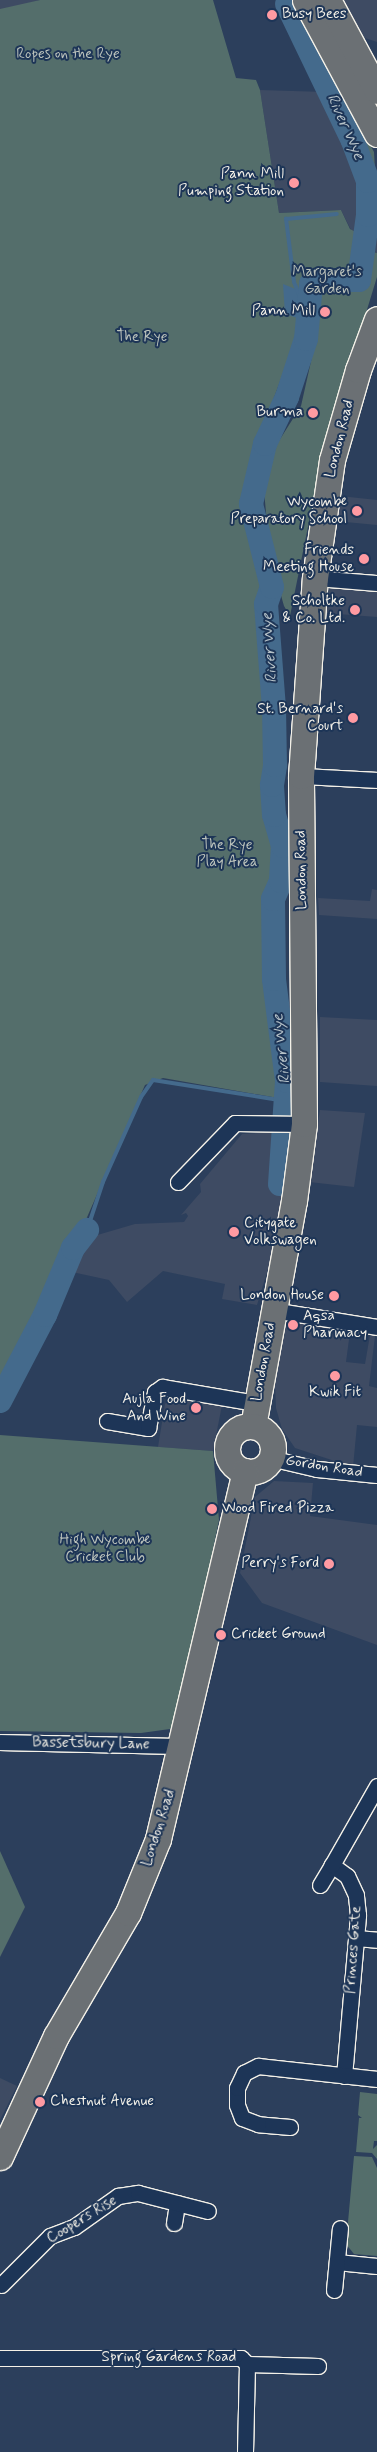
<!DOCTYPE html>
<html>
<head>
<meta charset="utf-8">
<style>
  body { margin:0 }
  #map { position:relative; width:377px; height:2452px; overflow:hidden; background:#2c3f5c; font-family:Mynerve,sans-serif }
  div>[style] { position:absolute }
  .built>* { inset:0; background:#3e4b63 }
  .green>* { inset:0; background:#546e6b }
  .water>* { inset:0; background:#446a8c }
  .stream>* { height:4px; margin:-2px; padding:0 2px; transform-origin:2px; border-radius:2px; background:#446a8c }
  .river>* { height:24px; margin:-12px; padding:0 12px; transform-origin:12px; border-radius:12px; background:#446a8c }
  .roads { filter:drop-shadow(1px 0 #f4f1e8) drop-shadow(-1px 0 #f4f1e8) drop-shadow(0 1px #f4f1e8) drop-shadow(0 -1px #f4f1e8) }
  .minor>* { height:15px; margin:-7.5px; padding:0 7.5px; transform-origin:7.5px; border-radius:7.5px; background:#1d3557 }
  .primary>* { height:25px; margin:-12.5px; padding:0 12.5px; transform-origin:12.5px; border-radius:12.5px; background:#6b7074 }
  .primary>.ring { margin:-12.5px; padding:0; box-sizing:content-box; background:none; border:25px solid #6b7074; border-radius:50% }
  .dots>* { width:14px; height:14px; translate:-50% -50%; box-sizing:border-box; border:2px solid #1d3557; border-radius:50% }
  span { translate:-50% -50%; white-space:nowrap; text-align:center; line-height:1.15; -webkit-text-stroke:4px #1d3557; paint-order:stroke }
  .poi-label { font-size:15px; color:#f4f1e8 }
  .left { translate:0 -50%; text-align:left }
  .right { translate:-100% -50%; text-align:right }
  .park-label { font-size:15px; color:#bcc3bc }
  .street-label { font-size:15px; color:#f4f1e8 }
  .water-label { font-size:16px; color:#b6c2c8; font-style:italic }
</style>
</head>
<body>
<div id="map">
  <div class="built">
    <div style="clip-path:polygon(0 0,40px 0,4px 10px,0 9px)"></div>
    <div style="clip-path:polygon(341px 0,377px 0,377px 42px,359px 36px)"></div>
    <div style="clip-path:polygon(260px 90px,325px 92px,364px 189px,362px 218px,377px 223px,377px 253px,361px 250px,341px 210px,279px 213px)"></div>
    <div style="clip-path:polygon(340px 496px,377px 500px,377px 525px,335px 521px)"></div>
    <div style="clip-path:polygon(328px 588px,377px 592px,377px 617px,325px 613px)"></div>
    <div style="clip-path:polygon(372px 889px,377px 890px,377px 919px,319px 915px,318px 898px,370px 901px)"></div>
    <div style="clip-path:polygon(320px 1017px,377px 1020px,377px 1086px,320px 1082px)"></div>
    <div style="clip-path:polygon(320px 1110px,365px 1113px,354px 1187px,309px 1182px)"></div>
    <div style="clip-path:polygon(275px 1132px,292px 1134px,278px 1236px,257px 1305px,222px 1299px,225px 1284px,163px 1271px,127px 1302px,109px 1280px,72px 1272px,81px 1249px,94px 1236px,135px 1224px,184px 1222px,188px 1216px,186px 1213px,181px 1215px,201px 1192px,200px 1184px,242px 1134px)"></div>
    <div style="clip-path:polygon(286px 1321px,350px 1332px,346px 1362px,365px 1364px,370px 1335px,375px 1336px,369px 1386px,377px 1388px,377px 1427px,357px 1425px,353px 1467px,295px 1448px,282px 1429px,276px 1408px,275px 1384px)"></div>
    <div style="clip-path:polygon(170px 1399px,222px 1405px,213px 1451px,158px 1447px,165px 1404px)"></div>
    <div style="clip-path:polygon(274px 1481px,313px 1483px,310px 1516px,377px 1525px,377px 1645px,262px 1603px,240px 1573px,255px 1497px)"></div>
    <div style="clip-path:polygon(0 2078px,17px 2086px,0 2120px)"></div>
  </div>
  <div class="green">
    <div style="clip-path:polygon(40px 0,213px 0,236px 78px,256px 80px,260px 90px,279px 213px,341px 210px,350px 229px,361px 235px,361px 249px,377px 253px,377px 277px,358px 339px,350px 353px,322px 457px,290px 616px,284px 606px,278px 585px,267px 523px,263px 480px,270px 455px,301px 406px,316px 339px,296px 339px,255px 448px,249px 473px,254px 535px,262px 561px,271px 696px,277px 837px,271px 954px,275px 1016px,280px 1041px,278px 1098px,163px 1078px,145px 1085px,81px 1231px,76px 1230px,60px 1262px,58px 1274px,0 1389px,0 9px)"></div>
    <div style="clip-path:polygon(283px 0,294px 0,374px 152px,377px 205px,365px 143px)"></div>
    <div style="clip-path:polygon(0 1435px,213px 1451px,219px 1520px,177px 1722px,170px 1729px,141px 1733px,0 1731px)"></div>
    <div style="clip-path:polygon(0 1851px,25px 1907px,0 1957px)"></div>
    <div style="clip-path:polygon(360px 2092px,377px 2094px,377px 2141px,374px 2141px,373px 2149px,377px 2145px,377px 2159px,372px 2153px,356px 2152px,359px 2118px,362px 2118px,358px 2115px)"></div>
    <div style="clip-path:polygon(354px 2156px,372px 2157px,377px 2168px,377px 2256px,354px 2254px,346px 2244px)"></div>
  </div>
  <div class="water">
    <div style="clip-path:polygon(283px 284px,303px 292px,312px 289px,317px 293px,317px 301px,307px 321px,285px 314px)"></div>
  </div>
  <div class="stream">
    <div style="left:299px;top:294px;width:13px;rotate:-113deg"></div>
    <div style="left:294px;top:282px;width:64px;rotate:-97.2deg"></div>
    <div style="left:286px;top:219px;width:51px;rotate:-5.6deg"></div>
    <div style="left:87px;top:1230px;width:51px;rotate:-71.6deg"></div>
    <div style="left:103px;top:1182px;width:93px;rotate:-65.9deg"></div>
    <div style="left:141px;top:1097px;width:21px;rotate:-55deg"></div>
    <div style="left:153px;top:1080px;width:134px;rotate:9deg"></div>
  </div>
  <div class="river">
    <div style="left:280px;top:1184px;width:103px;rotate:-86.1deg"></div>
    <div style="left:287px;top:1081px;width:103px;rotate:-97.3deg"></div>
    <div style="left:274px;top:979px;width:80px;rotate:-90.7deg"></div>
    <div style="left:273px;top:899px;width:20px;rotate:-66deg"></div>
    <div style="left:281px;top:881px;width:35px;rotate:-87deg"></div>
    <div style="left:283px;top:846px;width:32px;rotate:-106deg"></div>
    <div style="left:274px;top:815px;width:30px;rotate:-94deg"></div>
    <div style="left:272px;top:785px;width:20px;rotate:-81deg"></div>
    <div style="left:275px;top:765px;width:57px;rotate:-91deg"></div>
    <div style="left:274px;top:708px;width:104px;rotate:-94.4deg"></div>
    <div style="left:266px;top:604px;width:18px;rotate:-71deg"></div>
    <div style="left:272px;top:587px;width:86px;rotate:-104.2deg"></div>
    <div style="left:251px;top:504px;width:62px;rotate:-76.9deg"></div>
    <div style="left:265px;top:444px;width:52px;rotate:-64.9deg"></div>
    <div style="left:287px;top:397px;width:61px;rotate:-71.9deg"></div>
    <div style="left:306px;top:339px;width:55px;rotate:-84.8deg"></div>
    <div style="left:311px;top:284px;width:9px;rotate:-27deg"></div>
    <div style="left:319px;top:280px;width:40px"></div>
    <div style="left:359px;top:280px;width:66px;rotate:-82.1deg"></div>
    <div style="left:368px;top:215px;width:34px;rotate:-90deg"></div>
    <div style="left:368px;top:181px;width:43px;rotate:-110.6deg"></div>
    <div style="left:353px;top:141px;width:152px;rotate:-115.7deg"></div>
    <div style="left:0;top:1401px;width:97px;rotate:-62.4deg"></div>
    <div style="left:45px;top:1315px;width:73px;rotate:-67.3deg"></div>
    <div style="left:73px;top:1248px;width:23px;rotate:-52deg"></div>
  </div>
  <div class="roads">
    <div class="minor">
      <div style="left:315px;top:578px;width:62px;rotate:4.6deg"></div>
      <div style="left:301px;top:776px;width:76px;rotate:3deg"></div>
      <div style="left:178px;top:1182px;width:82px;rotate:-46deg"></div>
      <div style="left:235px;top:1123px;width:69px;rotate:0.8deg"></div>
      <div style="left:273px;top:1310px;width:105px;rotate:9.3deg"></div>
      <div style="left:107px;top:1421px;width:42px;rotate:9.7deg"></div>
      <div style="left:148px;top:1428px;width:37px;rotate:-79deg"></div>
      <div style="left:155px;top:1392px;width:9px;rotate:-36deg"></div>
      <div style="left:162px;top:1387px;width:95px;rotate:9.7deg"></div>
      <div style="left:270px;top:1458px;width:48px;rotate:13.2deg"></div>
      <div style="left:317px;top:1469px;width:60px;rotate:5.7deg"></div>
      <div style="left:0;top:1742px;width:182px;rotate:1.3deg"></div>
      <div style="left:320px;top:1885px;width:23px;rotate:-59deg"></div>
      <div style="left:356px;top:1938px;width:21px;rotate:5deg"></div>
      <div style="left:344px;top:2076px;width:162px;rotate:-85deg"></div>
      <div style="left:358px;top:1915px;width:20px;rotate:-96deg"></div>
      <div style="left:356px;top:1895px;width:21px;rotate:-115deg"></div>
      <div style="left:347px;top:1876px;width:19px;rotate:-144deg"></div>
      <div style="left:332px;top:1865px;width:91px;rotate:-60.3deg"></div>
      <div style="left:290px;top:2127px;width:32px;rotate:-175deg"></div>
      <div style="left:258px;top:2124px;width:17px;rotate:-159deg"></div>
      <div style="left:242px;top:2118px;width:14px;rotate:-111deg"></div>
      <div style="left:237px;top:2105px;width:17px;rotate:-90deg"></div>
      <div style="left:237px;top:2088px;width:17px;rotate:-65deg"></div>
      <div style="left:244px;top:2073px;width:16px;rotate:-27deg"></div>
      <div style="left:258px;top:2066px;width:120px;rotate:6.2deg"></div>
      <div style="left:174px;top:2223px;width:20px;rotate:-81deg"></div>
      <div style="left:337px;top:2262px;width:40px;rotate:5.7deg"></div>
      <div style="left:1px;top:2285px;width:69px;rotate:-45deg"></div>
      <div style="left:50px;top:2236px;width:26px;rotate:-21deg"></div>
      <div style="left:74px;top:2227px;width:54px;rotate:-35.2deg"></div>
      <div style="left:118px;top:2196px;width:20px;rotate:-9deg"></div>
      <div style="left:138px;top:2193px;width:72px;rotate:14.4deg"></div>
      <div style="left:334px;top:2290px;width:62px;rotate:-84.5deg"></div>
      <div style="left:0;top:2358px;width:241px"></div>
      <div style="left:241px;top:2358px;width:8px;rotate:45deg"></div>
      <div style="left:247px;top:2364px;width:88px;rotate:91.3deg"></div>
      <div style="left:247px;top:2364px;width:71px;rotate:1.6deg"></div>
    </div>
    <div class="primary">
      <div style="left:305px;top:0;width:152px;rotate:61.8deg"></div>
      <div style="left:328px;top:0;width:103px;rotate:61.7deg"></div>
      <div style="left:253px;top:1426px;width:229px;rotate:-79.7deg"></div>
      <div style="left:294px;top:1201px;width:78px;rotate:-82.6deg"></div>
      <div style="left:304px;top:1124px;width:348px;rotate:-90.5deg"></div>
      <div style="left:301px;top:776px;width:198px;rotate:-86deg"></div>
      <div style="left:315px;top:578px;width:119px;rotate:-81.8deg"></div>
      <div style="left:332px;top:460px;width:94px;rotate:-73.9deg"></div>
      <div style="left:358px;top:370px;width:54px;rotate:-69.6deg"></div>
      <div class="ring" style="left:227px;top:1426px;width:21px;height:21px"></div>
      <div style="left:0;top:2157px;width:133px;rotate:-65.2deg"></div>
      <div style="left:56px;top:2036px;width:143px;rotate:-59.7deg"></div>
      <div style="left:128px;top:1913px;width:80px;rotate:-67.9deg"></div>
      <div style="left:158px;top:1839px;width:378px;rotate:-76.7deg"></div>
    </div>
  </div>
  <div class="dots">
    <div style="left:272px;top:15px;background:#ff9aa2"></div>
    <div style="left:294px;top:183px;background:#ff9aa2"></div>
    <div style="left:325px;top:312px;background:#ff9aa2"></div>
    <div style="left:313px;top:413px;background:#ff9aa2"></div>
    <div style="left:357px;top:511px;background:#ff9aa2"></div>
    <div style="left:364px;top:559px;background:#ff9aa2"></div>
    <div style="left:355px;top:610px;background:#ff9aa2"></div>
    <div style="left:353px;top:718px;background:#ff9aa2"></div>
    <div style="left:234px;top:1232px;background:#ff9aa2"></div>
    <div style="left:334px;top:1296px;background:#ff9aa2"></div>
    <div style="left:293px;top:1325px;background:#ff9aa2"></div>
    <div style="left:335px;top:1376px;background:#ff9aa2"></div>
    <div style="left:196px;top:1408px;background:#ff9aa2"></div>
    <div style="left:212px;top:1509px;background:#ff9aa2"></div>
    <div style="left:329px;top:1564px;background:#ff9aa2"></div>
    <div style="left:221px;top:1635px;background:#ff9aa2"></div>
    <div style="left:40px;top:2102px;background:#ff9aa2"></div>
  </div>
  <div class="poi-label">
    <span class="left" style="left:282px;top:15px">Busy Bees</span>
    <span class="right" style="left:284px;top:183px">Pann Mill<br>Pumping Station</span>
    <span class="right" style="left:315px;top:312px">Pann Mill</span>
    <span class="right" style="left:303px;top:413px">Burma</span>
    <span class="right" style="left:347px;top:511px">Wycombe<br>Preparatory School</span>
    <span class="right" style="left:354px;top:559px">Friends<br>Meeting House</span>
    <span class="right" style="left:345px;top:610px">Scholtke<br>&amp; Co. Ltd.</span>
    <span class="right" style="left:343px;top:718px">St. Bernard's<br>Court</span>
    <span class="left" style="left:244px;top:1232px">Citygate<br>Volkswagen</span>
    <span class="right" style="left:324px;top:1296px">London House</span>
    <span class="left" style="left:303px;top:1325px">Aqsa<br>Pharmacy</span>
    <span style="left:335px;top:1393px">Kwik Fit</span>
    <span class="right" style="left:186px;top:1408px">Aujla Food<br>And Wine</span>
    <span class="left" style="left:222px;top:1509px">Wood Fired Pizza</span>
    <span class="right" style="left:319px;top:1564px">Perry's Ford</span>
    <span class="left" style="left:231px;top:1635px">Cricket Ground</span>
    <span class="left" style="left:50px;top:2102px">Chestnut Avenue</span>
  </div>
  <div class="park-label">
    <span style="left:68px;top:55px">Ropes on the Rye</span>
    <span style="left:327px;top:281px">Margaret's<br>Garden</span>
    <span style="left:142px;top:338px">The Rye</span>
    <span style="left:227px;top:854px">The Rye<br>Play Area</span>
    <span style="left:105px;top:1549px">High Wycombe<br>Cricket Club</span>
  </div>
  <div class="street-label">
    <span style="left:340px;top:439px;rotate:-76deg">London Road</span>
    <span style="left:302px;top:870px;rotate:-91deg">London Road</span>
    <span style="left:264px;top:1362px;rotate:-80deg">London Road</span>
    <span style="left:324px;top:1467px;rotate:9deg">Gordon Road</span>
    <span style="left:91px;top:1744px;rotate:1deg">Bassetsbury Lane</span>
    <span style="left:159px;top:1828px;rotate:-72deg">London Road</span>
    <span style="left:354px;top:1950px;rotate:-86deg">Princes Gate</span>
    <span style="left:82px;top:2220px;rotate:-31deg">Coopers Rise</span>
    <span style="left:169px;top:2358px">Spring Gardens Road</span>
  </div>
  <div class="water-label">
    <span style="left:345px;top:127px;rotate:66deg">River Wye</span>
    <span style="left:270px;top:648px;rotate:-94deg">River Wye</span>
    <span style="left:282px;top:1049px;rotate:-96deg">River Wye</span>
  </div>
</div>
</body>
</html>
